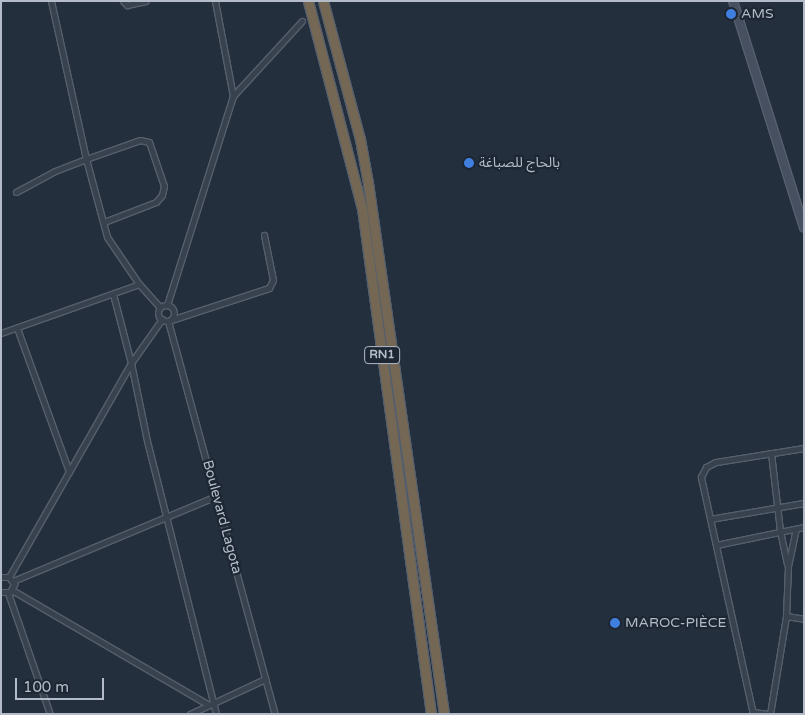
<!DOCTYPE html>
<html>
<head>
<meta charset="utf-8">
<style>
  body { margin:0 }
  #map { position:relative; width:805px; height:715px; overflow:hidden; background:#242f3e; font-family:"Varela Round","Noto Sans Arabic",sans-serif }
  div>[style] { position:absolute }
  .roads { filter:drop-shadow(1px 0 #565f6c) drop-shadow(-1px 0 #565f6c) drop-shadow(0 1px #565f6c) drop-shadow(0 -1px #565f6c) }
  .street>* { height:5px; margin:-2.5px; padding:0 2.5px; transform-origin:2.5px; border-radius:2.5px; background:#38414e }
  .street>.ring { margin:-2.5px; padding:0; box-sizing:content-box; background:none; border:5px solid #38414e; border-radius:50% }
  .secondary>* { height:8px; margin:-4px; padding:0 4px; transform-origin:4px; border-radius:4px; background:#465061 }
  .highway>* { height:9px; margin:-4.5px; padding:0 4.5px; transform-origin:4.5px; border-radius:4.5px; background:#746855 }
  .dots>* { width:14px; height:14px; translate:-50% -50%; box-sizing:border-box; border:2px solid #1d2633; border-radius:50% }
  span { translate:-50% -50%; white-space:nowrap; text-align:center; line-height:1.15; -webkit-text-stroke:4.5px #1d2633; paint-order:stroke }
  .shield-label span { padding:1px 4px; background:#1d2633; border:1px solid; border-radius:4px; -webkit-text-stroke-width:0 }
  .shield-label { font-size:12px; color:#b4bcc9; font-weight:700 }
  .poi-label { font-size:14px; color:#b4bcc9 }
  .left { translate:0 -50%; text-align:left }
  .street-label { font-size:14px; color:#b4bcc9 }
  .frame { position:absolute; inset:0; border:2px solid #b4bcc9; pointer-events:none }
  .scale { position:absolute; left:15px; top:678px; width:89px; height:22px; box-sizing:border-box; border:2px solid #b4bcc9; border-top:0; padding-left:6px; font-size:15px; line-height:18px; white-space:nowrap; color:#b4bcc9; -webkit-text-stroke:4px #1d2633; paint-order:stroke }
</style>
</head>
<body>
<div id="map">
  <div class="roads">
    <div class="street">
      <div style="left:51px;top:1px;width:162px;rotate:77.5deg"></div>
      <div style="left:86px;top:159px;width:81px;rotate:74.9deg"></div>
      <div style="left:107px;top:237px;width:57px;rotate:55.8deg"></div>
      <div style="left:139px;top:284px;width:31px;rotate:48deg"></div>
      <div style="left:123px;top:1px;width:6px;rotate:45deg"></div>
      <div style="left:127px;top:5px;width:19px;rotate:-12deg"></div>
      <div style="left:215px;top:1px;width:97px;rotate:79.3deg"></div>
      <div style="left:16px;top:192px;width:44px;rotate:-28.3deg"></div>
      <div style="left:55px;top:171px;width:33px;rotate:-21deg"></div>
      <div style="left:86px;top:159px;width:57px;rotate:-19.4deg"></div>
      <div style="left:140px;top:140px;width:9px;rotate:13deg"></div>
      <div style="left:149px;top:142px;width:46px;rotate:71.2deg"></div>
      <div style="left:164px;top:186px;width:9px;rotate:103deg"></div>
      <div style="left:162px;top:195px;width:9px;rotate:131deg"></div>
      <div style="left:156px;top:202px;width:56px;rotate:159deg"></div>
      <div style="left:113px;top:294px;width:71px;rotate:75.4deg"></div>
      <div style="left:131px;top:363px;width:80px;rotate:78.4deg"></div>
      <div style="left:147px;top:441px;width:282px;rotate:75.8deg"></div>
      <div class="ring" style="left:158px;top:305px;width:11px;height:11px"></div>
      <div style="left:167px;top:305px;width:219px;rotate:-72.5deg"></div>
      <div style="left:233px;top:96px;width:102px;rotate:-47.4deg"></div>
      <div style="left:171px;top:320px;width:103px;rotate:-18.1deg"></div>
      <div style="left:269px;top:288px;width:9px;rotate:-63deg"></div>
      <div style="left:273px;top:280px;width:46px;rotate:-101.3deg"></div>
      <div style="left:168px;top:321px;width:407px;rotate:74.8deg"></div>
      <div style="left:17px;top:328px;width:153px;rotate:70.1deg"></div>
      <div style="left:1px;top:333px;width:146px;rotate:-19.5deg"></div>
      <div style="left:771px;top:453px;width:79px;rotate:83.4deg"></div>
      <div style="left:780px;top:531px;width:34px;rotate:78deg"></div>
      <div style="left:710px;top:519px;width:95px;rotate:-9.7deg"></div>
      <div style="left:716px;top:545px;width:90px;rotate:-11.6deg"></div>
      <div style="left:1px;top:577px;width:8px"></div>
      <div style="left:9px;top:577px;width:9px;rotate:54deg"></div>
      <div style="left:14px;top:584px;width:9px;rotate:117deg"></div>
      <div style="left:10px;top:592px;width:9px;rotate:180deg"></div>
      <div style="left:9px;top:577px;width:246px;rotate:-60.3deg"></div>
      <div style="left:131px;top:363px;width:54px;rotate:-54.8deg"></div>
      <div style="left:13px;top:581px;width:220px;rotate:-22.7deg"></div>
      <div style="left:12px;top:590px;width:226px;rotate:30.3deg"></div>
      <div style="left:8px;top:593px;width:128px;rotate:70.9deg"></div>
      <div style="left:786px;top:616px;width:18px;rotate:9deg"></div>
      <div style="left:753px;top:712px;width:15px;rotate:8deg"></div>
      <div style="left:190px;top:714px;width:83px;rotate:-25deg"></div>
      <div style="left:753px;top:714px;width:243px;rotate:-102.4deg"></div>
      <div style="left:701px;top:477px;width:11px;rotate:-63deg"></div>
      <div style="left:706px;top:467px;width:11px;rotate:-27deg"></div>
      <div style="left:716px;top:462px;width:89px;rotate:-9deg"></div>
      <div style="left:770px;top:714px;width:99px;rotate:-80.7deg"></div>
      <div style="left:786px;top:616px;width:50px;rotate:-87.7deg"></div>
      <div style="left:788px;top:566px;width:38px;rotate:-78deg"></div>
    </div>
    <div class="secondary">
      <div style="left:733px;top:1px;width:237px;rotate:72.6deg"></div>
    </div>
    <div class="highway">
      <div style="left:308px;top:1px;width:214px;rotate:75.4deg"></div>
      <div style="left:362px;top:208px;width:511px;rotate:82.23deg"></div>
      <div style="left:323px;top:1px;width:143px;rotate:75deg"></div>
      <div style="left:360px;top:139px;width:45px;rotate:79.7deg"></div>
      <div style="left:368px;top:183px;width:536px;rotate:81.85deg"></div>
    </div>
  </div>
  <div class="dots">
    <div style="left:731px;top:14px;background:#3f7fe0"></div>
    <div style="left:469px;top:163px;background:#3f7fe0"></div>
    <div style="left:615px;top:623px;background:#3f7fe0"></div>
  </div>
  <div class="shield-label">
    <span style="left:382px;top:355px">RN1</span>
  </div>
  <div class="poi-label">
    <span class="left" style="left:741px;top:14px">AMS</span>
    <span class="left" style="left:479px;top:163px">بالحاج للصباغة</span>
    <span class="left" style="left:625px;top:623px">MAROC-PIÈCE</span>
  </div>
  <div class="street-label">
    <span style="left:222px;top:517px;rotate:75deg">Boulevard Lagota</span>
  </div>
  <div class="frame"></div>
  <div class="scale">100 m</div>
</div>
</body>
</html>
